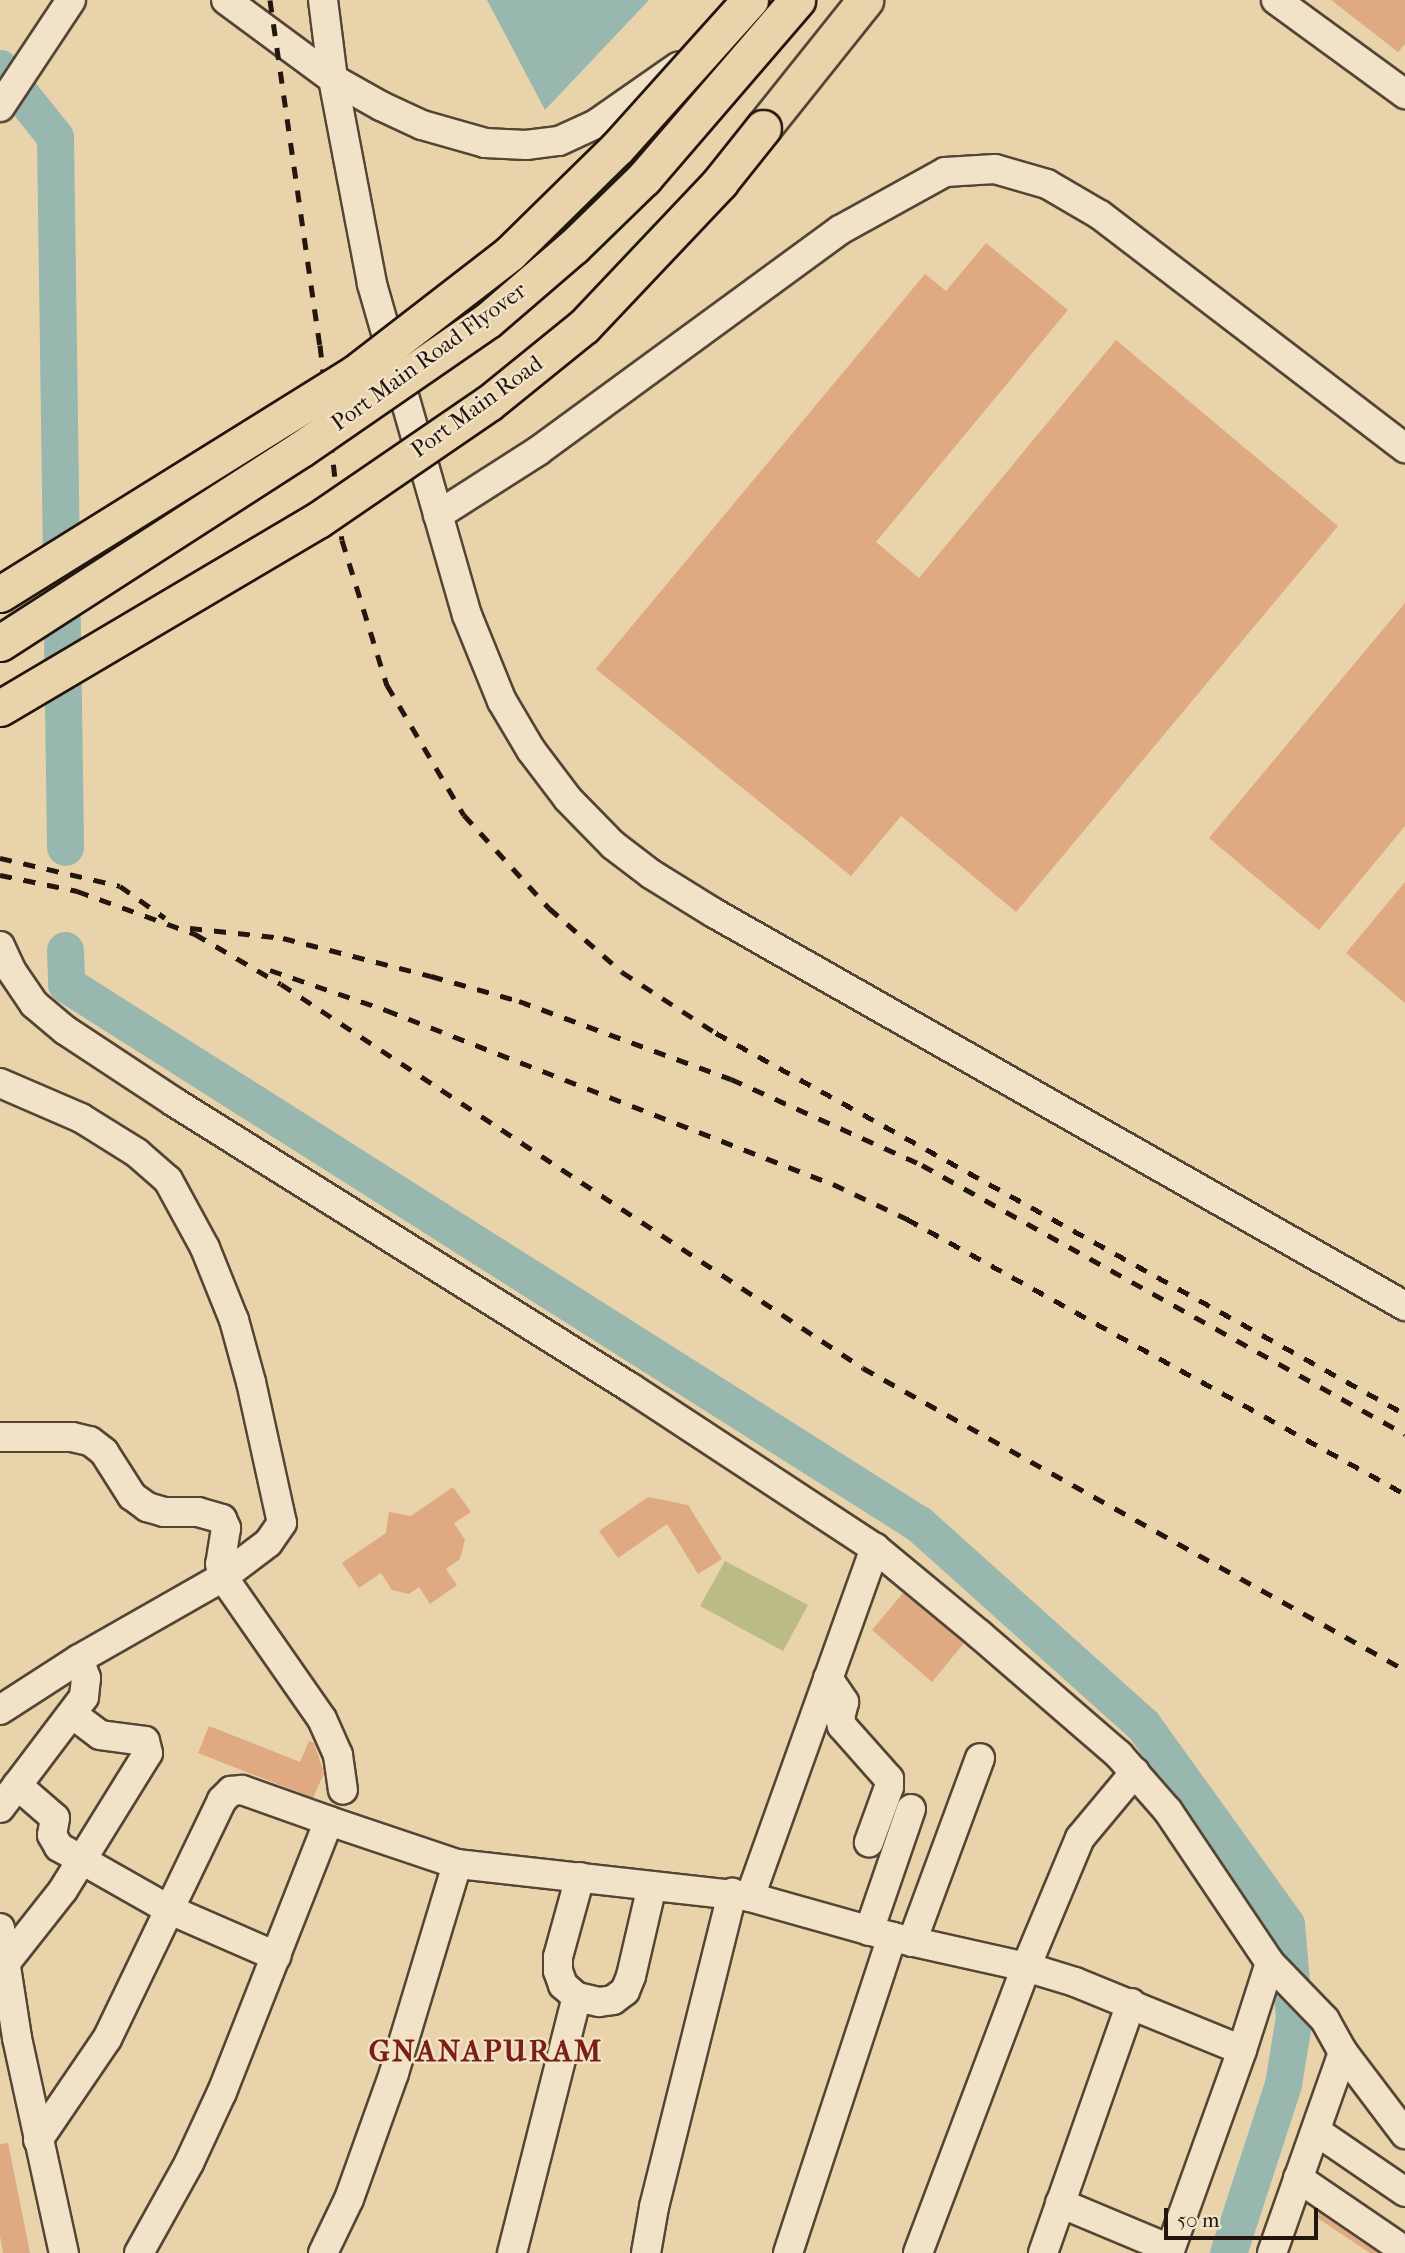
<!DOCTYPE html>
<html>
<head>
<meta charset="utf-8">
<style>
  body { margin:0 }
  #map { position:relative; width:1405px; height:2253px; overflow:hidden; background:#e9d3ab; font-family:"IM FELL French Canon",serif }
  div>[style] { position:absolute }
  .green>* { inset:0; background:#bbbb85 }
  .water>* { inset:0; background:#98b7af }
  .river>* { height:37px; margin:-18.5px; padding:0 18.5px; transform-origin:18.5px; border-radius:18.5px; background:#98b7af }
  .building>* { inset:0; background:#dfa982 }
  .roads { filter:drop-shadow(2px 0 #544535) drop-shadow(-2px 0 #544535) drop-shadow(0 2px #544535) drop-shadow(0 -2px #544535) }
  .minor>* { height:28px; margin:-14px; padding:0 14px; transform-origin:14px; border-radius:14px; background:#f1e2c8 }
  .major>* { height:35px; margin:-17.5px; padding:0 17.5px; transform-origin:17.5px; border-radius:17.5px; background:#e9d3ab }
  .rail>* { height:5px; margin-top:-2.5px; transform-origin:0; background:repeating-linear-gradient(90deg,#22160e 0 12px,transparent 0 24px) }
  .bridges { filter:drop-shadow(2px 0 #22160e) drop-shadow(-2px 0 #22160e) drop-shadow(0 2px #22160e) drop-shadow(0 -2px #22160e) }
  .major-bridge>* { height:35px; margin:-17.5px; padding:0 17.5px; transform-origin:17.5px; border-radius:17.5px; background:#e9d3ab }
  span { translate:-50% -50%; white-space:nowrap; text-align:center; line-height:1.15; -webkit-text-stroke:5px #f1e2c8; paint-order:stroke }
  .street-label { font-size:23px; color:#22160e }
  .district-label { font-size:30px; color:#7a1f14; font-weight:700; letter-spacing:2px }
  .scale { position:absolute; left:1164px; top:2208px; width:154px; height:32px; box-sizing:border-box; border:4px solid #22160e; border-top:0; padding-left:9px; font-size:21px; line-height:24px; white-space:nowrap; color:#22160e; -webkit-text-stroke:5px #f1e2c8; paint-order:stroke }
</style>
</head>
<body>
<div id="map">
  <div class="green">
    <div style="clip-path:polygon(725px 1561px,808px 1605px,783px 1651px,700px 1606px)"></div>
  </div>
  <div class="water">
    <div style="clip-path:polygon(487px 0,649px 0,545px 110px)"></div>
  </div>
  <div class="river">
    <div style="left:0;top:68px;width:88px;rotate:51.4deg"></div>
    <div style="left:55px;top:137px;width:710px;rotate:89.19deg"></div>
    <div style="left:65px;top:950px;width:34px;rotate:88deg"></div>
    <div style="left:66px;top:984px;width:1010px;rotate:32.34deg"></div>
    <div style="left:919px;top:1524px;width:301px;rotate:41.9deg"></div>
    <div style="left:1143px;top:1725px;width:245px;rotate:54.3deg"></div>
    <div style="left:1286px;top:1924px;width:93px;rotate:85.1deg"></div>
    <div style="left:1294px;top:2017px;width:68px;rotate:99.3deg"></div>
    <div style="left:1283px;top:2084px;width:178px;rotate:108deg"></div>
  </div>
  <div class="building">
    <div style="clip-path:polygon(1331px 0,1405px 0,1405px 44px,1398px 52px)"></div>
    <div style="clip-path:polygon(986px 243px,1068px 310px,876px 542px,919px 578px,1116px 340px,1338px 526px,1016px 912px,901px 816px,851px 876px,596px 669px,925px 274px,946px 291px)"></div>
    <div style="clip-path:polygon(1405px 603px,1405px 826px,1319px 930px,1209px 838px)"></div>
    <div style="clip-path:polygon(1405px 882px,1405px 1003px,1346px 953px)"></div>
    <div style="clip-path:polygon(453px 1487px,471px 1512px,454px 1523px,465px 1540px,460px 1559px,446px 1569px,457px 1585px,430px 1604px,419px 1587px,409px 1594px,392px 1590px,381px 1573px,359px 1588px,342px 1563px,386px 1533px,389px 1512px,411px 1516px)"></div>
    <div style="clip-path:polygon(648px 1497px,688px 1505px,722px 1559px,698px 1574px,667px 1524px,618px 1558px,599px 1531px)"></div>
    <div style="clip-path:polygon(903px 1593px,964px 1643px,932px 1682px,872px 1630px)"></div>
    <div style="clip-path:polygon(209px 1726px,300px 1762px,309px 1741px,314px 1743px,324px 1773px,313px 1798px,198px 1753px)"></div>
    <div style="clip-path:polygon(8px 2143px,30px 2253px,3px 2253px,0 2236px,0 2144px)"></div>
    <div style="clip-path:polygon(1319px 2213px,1378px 2253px,1370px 2253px,1316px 2217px)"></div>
  </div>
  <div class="roads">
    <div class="minor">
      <div style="left:226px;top:0;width:133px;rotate:36.4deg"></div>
      <div style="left:333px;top:79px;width:55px;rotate:29.4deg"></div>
      <div style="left:381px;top:106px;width:45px;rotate:24.9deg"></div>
      <div style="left:422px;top:125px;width:66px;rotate:15.9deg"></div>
      <div style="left:485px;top:143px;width:41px;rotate:2.8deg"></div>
      <div style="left:526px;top:145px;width:33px;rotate:-7deg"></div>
      <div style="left:559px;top:141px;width:41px;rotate:-24.7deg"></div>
      <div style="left:596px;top:124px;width:101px;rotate:-34.9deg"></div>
      <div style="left:323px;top:0;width:80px;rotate:82.8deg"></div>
      <div style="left:333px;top:79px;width:209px;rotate:79.2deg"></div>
      <div style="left:372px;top:284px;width:344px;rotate:74deg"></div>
      <div style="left:467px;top:615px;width:93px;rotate:67.9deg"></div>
      <div style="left:502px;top:701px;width:57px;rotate:59.4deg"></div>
      <div style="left:531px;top:750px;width:61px;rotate:52.9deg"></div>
      <div style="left:568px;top:799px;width:64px;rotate:45.6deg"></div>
      <div style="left:613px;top:845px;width:48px;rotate:37.3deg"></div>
      <div style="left:651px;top:874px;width:74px;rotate:31.8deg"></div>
      <div style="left:714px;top:913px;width:795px;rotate:29.63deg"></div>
      <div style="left:1276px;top:0;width:160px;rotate:36.1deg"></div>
      <div style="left:0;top:107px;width:128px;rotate:-56.4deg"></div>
      <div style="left:438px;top:515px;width:119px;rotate:-32.6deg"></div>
      <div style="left:538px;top:451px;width:374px;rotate:-36.2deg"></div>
      <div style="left:840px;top:230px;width:120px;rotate:-28.9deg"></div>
      <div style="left:945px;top:172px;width:50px;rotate:-3.4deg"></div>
      <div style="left:995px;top:169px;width:54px;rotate:16.1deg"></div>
      <div style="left:1047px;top:184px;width:61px;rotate:30.3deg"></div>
      <div style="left:1100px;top:215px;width:384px;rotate:37.4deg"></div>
      <div style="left:0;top:946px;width:26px;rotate:65deg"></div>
      <div style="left:11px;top:970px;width:41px;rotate:55.9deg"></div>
      <div style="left:34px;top:1004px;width:40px;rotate:40deg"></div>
      <div style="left:65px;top:1030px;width:131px;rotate:33.4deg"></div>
      <div style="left:174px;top:1102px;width:539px;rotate:32.04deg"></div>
      <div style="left:631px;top:1388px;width:292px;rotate:33.3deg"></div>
      <div style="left:875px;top:1548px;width:135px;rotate:39.6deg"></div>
      <div style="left:979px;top:1634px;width:185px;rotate:40.8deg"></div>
      <div style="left:1119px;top:1755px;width:74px;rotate:48.8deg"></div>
      <div style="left:1168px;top:1811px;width:183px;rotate:56.1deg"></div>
      <div style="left:0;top:1083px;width:88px;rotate:23.4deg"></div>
      <div style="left:81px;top:1118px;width:66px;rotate:32deg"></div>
      <div style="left:137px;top:1153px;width:41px;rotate:41.1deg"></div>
      <div style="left:168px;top:1180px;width:77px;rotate:61.4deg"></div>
      <div style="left:205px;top:1248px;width:78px;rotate:68.1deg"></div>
      <div style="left:234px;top:1320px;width:64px;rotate:74.7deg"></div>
      <div style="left:251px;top:1382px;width:144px;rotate:77.6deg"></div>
      <div style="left:282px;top:1523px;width:24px;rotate:125deg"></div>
      <div style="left:268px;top:1543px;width:56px;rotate:142.9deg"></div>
      <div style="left:223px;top:1577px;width:166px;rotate:150.3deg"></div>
      <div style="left:79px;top:1659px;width:94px;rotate:147.2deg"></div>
      <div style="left:0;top:1437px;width:72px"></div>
      <div style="left:72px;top:1437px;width:18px;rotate:13deg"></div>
      <div style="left:90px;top:1441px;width:18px;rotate:38deg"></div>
      <div style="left:104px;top:1452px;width:52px;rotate:57.5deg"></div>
      <div style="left:132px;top:1496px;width:19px;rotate:36deg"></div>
      <div style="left:147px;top:1507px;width:18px;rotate:16deg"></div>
      <div style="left:164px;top:1512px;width:34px"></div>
      <div style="left:198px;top:1512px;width:25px;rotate:16deg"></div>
      <div style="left:222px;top:1519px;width:10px;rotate:66deg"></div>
      <div style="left:226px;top:1528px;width:36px;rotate:99deg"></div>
      <div style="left:220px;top:1564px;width:13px;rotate:77deg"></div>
      <div style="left:223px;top:1577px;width:173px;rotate:55.1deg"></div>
      <div style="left:322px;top:1719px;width:39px;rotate:66deg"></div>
      <div style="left:338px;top:1755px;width:35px;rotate:82deg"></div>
      <div style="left:828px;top:1678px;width:29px;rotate:56deg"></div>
      <div style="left:844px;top:1702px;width:16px;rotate:104deg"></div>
      <div style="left:840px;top:1718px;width:8px;rotate:76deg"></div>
      <div style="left:842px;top:1726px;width:71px;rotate:48.4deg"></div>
      <div style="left:889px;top:1779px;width:8px;rotate:90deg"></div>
      <div style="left:889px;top:1787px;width:59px;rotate:110deg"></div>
      <div style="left:17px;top:1785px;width:50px;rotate:41deg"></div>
      <div style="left:55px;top:1818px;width:17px;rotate:100deg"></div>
      <div style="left:52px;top:1835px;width:14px;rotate:60deg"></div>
      <div style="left:59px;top:1847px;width:128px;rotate:29.6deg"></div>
      <div style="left:170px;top:1910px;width:116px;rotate:23.5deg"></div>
      <div style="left:0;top:1808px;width:139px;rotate:-52.9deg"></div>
      <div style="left:84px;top:1697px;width:19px;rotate:-84deg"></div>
      <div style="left:86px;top:1678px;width:20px;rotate:-110deg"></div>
      <div style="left:580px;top:1877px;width:83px;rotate:105.4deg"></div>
      <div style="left:558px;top:1957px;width:14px;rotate:90deg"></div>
      <div style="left:558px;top:1971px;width:15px;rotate:70deg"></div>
      <div style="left:563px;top:1985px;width:18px;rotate:41deg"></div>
      <div style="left:577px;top:1997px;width:23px;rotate:13deg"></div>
      <div style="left:599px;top:2002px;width:14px;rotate:-8deg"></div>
      <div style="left:613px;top:2000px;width:15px;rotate:-37deg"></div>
      <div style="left:625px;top:1991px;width:16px;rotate:-68deg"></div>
      <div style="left:631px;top:1976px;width:92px;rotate:-76.9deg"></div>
      <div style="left:750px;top:1897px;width:371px;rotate:-70.3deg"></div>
      <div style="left:0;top:1928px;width:111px;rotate:81.2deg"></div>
      <div style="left:17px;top:2038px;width:220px;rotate:77.7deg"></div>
      <div style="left:869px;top:1931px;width:129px;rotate:-71deg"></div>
      <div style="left:912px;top:1942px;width:196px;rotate:-69.7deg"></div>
      <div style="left:7px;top:1961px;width:90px;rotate:-51.7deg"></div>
      <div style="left:63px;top:1890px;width:161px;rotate:-58.2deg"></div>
      <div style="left:148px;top:1753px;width:12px;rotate:-104deg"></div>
      <div style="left:145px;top:1741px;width:45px;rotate:-172.4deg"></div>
      <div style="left:100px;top:1735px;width:35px;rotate:-143deg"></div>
      <div style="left:1316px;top:2131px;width:108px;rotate:34.4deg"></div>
      <div style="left:38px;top:2140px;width:122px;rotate:-55.7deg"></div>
      <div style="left:107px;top:2039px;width:265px;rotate:-64.3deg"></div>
      <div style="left:222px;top:1800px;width:13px;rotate:-45deg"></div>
      <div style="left:231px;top:1791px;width:11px;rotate:-5deg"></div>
      <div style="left:242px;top:1790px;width:92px;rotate:19.6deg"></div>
      <div style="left:1298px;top:2178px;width:130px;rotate:34.3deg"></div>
      <div style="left:1060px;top:2203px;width:119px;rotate:22.7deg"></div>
      <div style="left:139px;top:2253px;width:103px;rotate:-60.9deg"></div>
      <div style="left:189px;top:2163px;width:78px;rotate:-65.1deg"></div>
      <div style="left:222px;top:2092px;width:291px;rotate:-68.5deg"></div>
      <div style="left:329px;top:1821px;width:135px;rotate:18.6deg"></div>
      <div style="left:323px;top:2253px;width:60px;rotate:-64.3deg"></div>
      <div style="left:349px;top:2199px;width:134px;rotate:-70.3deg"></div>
      <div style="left:394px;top:2073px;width:218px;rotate:-73.2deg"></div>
      <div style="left:457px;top:1864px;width:295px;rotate:6.4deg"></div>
      <div style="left:750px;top:1897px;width:148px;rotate:15.7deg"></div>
      <div style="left:892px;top:1937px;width:137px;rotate:12.6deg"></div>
      <div style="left:1026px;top:1967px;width:51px;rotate:17deg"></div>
      <div style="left:1075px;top:1982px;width:180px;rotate:22.2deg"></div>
      <div style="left:1242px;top:2050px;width:91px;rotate:-72.2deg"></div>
      <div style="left:1270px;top:1963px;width:79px;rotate:46deg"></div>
      <div style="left:1325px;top:2020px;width:37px;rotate:61deg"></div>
      <div style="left:1343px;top:2052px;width:103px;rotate:52.9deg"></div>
      <div style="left:512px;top:2253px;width:264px;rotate:-75.8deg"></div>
      <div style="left:646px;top:2253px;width:47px;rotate:-80.1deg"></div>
      <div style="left:654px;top:2207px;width:324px;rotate:-76deg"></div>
      <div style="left:788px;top:2253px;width:333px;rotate:-71.8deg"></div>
      <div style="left:918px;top:2253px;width:306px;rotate:-69.3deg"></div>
      <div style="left:1026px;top:1967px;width:140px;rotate:-67.3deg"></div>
      <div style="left:1080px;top:1838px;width:86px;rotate:-50.2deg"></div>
      <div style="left:1043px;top:2253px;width:265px;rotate:-70.6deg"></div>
      <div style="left:1169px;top:2253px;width:216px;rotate:-70.2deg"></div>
      <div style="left:1272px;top:2253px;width:213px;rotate:-70.5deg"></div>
    </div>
    <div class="major">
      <div style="left:763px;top:128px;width:164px;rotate:-51.4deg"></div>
    </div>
  </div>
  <div class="rail">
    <div style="left:270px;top:0;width:349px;rotate:81.8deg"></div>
    <div style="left:320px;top:345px;width:196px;rotate:83.6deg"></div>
    <div style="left:342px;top:540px;width:152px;rotate:72.8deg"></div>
    <div style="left:387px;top:685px;width:151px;rotate:59.4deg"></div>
    <div style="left:464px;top:815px;width:126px;rotate:47.6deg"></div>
    <div style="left:549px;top:908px;width:97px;rotate:41.2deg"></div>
    <div style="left:622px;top:972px;width:112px;rotate:33deg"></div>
    <div style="left:716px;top:1033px;width:787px;rotate:28.94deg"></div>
    <div style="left:0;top:858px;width:123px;rotate:13.1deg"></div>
    <div style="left:120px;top:886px;width:55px;rotate:35.4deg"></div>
    <div style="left:0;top:875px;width:79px;rotate:11.7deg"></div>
    <div style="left:77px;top:891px;width:126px;rotate:20deg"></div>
    <div style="left:195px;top:934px;width:99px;rotate:30.2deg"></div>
    <div style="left:281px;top:984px;width:697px;rotate:33.42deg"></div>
    <div style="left:863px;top:1368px;width:620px;rotate:29.13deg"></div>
    <div style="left:190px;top:928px;width:94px;rotate:6.1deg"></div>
    <div style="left:283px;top:938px;width:153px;rotate:14.4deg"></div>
    <div style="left:431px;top:976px;width:91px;rotate:15.9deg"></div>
    <div style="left:519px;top:1001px;width:226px;rotate:20.2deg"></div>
    <div style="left:731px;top:1079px;width:209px;rotate:24.2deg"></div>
    <div style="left:922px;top:1165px;width:553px;rotate:29.12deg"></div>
    <div style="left:270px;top:970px;width:123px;rotate:19deg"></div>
    <div style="left:386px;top:1010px;width:480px;rotate:21.3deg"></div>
    <div style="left:833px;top:1184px;width:82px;rotate:25.3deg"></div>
    <div style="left:907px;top:1219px;width:569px;rotate:28.91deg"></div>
  </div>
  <div class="bridges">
    <div class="major-bridge">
      <div style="left:0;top:594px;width:418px;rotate:-31.9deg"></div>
      <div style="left:355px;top:373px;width:196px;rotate:-37.7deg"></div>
      <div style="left:510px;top:253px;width:151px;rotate:-44.5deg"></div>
      <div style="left:618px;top:147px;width:198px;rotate:-48.1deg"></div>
      <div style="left:0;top:643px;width:358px;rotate:-32.8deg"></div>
      <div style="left:301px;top:449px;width:227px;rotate:-34.6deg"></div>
      <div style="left:488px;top:320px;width:113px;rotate:-40.7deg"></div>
      <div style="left:574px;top:246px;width:98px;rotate:-44.2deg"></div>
      <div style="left:644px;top:178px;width:235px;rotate:-49.3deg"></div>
      <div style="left:0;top:708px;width:369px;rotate:-30.6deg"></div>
      <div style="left:318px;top:520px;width:207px;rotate:-34.4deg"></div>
      <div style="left:489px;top:403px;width:122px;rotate:-39deg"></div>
      <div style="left:584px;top:326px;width:198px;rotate:-46.6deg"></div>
      <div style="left:720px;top:182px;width:69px;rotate:-51.5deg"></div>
    </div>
  </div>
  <div class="street-label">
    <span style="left:429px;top:357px;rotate:-36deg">Port Main Road Flyover</span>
    <span style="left:477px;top:407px;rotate:-36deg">Port Main Road</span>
  </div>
  <div class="district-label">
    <span style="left:486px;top:2052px">GNANAPURAM</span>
  </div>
  <div class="scale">50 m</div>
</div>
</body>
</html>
